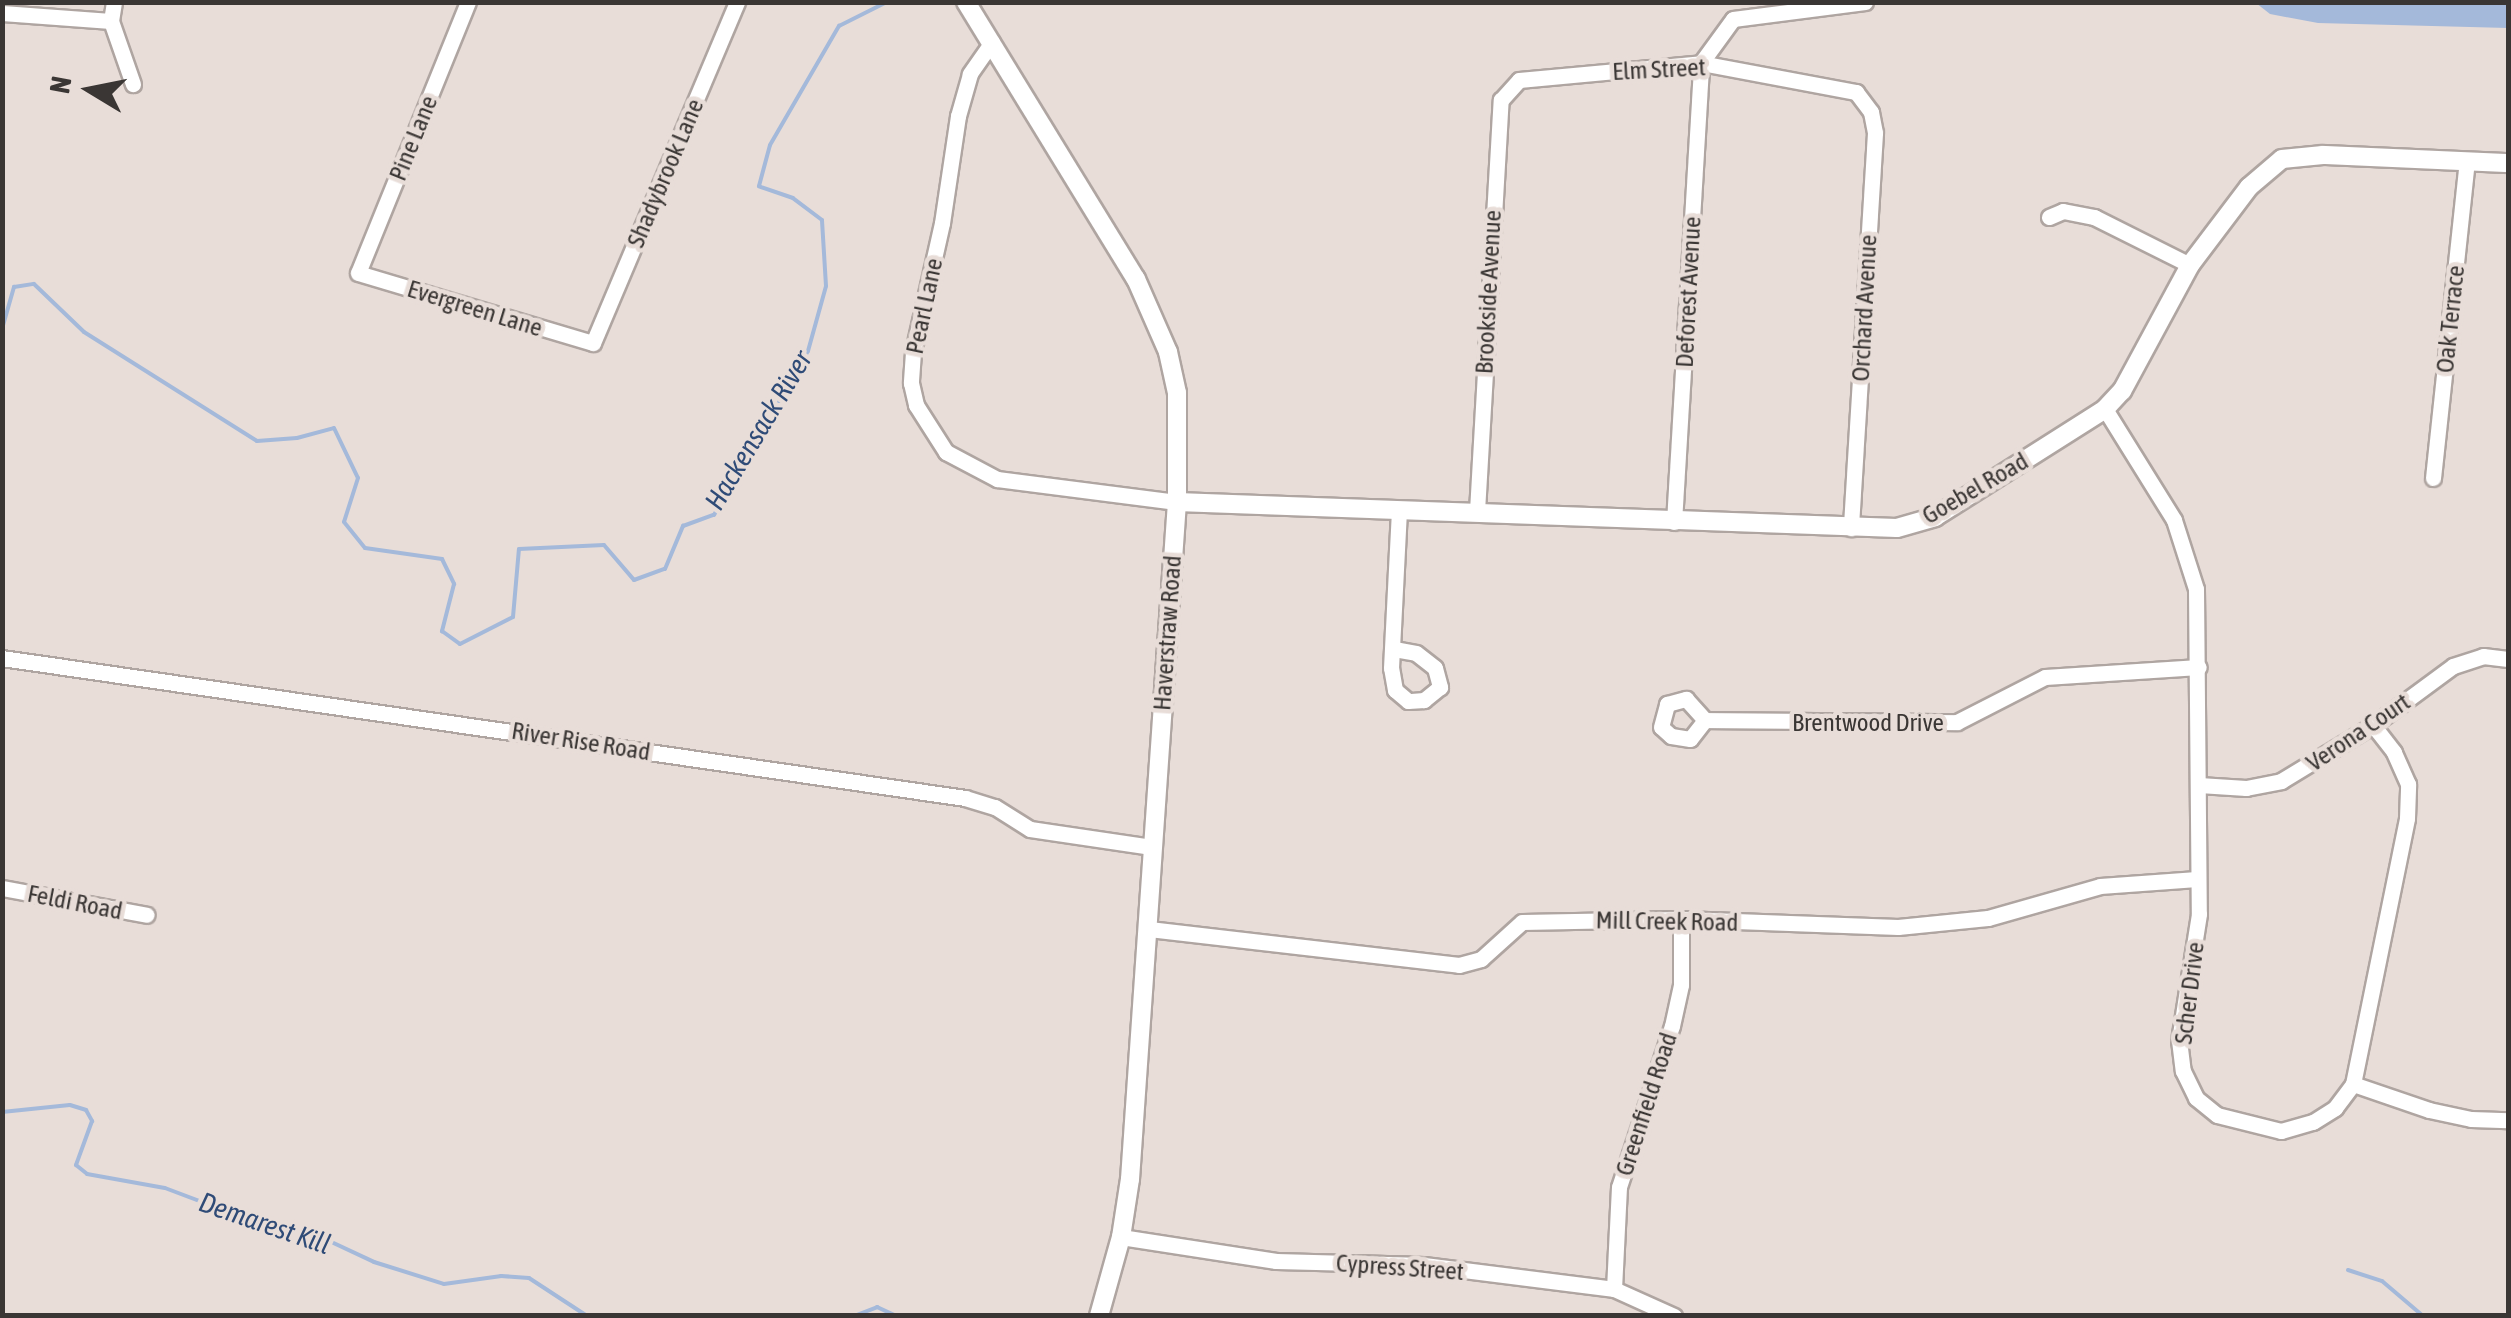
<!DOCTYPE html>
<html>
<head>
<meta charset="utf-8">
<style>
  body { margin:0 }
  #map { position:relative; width:2511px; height:1318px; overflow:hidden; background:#e8ddd8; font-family:"Asap Condensed",sans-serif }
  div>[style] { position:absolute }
  .water>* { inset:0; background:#a4b9da }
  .stream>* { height:4px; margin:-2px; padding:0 2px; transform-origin:2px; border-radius:2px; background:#a4b9da }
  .roads { filter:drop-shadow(2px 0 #afa5a1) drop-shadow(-2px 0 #afa5a1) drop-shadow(0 2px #afa5a1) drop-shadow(0 -2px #afa5a1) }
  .minor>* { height:15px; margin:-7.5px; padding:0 7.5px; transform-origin:7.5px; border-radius:7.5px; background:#fff }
  .tertiary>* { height:18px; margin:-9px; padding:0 9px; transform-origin:9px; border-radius:9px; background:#fff }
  span { translate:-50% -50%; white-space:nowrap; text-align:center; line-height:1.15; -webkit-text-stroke:9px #e8ddd8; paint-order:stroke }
  .street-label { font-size:25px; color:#3a3634 }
  .water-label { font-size:28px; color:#2f4b77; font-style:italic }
  .frame { position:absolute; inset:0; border:5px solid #3a3634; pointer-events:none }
  .north { position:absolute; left:40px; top:40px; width:100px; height:100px; -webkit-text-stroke:8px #e8ddd8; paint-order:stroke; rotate:280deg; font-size:28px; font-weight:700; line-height:40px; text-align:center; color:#3a3634 }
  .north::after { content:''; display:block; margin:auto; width:35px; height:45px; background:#3a3634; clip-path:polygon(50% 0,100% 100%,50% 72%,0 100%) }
</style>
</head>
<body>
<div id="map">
  <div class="water">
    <div style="clip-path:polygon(2256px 3px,2508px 3px,2508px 28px,2318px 23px,2270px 14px)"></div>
  </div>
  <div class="stream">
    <div style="left:2px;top:329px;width:44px;rotate:-74.1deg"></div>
    <div style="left:14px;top:287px;width:20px;rotate:-9deg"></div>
    <div style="left:34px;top:284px;width:69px;rotate:43.8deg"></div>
    <div style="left:84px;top:332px;width:204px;rotate:32.2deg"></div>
    <div style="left:257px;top:441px;width:40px;rotate:-4.3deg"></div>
    <div style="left:297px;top:438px;width:38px;rotate:-15deg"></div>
    <div style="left:334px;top:428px;width:55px;rotate:64.4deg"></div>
    <div style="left:358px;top:478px;width:46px;rotate:107.7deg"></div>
    <div style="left:344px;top:522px;width:33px;rotate:51deg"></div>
    <div style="left:365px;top:548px;width:78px;rotate:8.1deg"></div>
    <div style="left:442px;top:559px;width:28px;rotate:64deg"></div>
    <div style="left:454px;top:584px;width:49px;rotate:104.3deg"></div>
    <div style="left:442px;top:631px;width:22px;rotate:36deg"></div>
    <div style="left:460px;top:644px;width:59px;rotate:-27deg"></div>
    <div style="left:513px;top:617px;width:68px;rotate:-85deg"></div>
    <div style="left:519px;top:549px;width:85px;rotate:-2.7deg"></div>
    <div style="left:604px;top:545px;width:46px;rotate:49.4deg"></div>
    <div style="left:634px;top:580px;width:33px;rotate:-20deg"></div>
    <div style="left:665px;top:569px;width:47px;rotate:-67.3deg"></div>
    <div style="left:683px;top:526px;width:33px;rotate:-20deg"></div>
    <div style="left:714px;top:515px;width:189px;rotate:-60.2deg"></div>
    <div style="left:808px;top:351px;width:67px;rotate:-74.5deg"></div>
    <div style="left:826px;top:286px;width:66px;rotate:-93.5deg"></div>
    <div style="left:822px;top:220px;width:36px;rotate:-143deg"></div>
    <div style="left:793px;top:198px;width:36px;rotate:-161deg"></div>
    <div style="left:759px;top:186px;width:42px;rotate:-75deg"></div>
    <div style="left:770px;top:145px;width:138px;rotate:-59.9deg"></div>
    <div style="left:839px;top:26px;width:54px;rotate:-26.6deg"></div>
    <div style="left:2px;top:1112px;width:68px;rotate:-5.9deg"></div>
    <div style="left:70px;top:1105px;width:17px;rotate:17deg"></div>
    <div style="left:86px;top:1110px;width:13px;rotate:61deg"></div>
    <div style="left:92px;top:1121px;width:47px;rotate:110deg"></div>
    <div style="left:76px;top:1165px;width:14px;rotate:39deg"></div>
    <div style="left:87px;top:1174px;width:79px;rotate:10.2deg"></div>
    <div style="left:165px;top:1188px;width:91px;rotate:20.6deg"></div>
    <div style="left:250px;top:1220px;width:77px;rotate:14.2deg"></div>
    <div style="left:325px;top:1239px;width:54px;rotate:25.1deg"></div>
    <div style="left:374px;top:1262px;width:73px;rotate:17.4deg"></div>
    <div style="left:444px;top:1284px;width:58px;rotate:-8deg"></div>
    <div style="left:501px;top:1276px;width:28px;rotate:4deg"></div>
    <div style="left:529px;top:1278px;width:69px;rotate:33.2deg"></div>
    <div style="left:2348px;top:1270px;width:36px;rotate:18deg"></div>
    <div style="left:2382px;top:1281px;width:52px;rotate:40.4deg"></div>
    <div style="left:854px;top:1316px;width:25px;rotate:-21deg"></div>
    <div style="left:877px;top:1307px;width:21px;rotate:25deg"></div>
  </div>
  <div class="roads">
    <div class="minor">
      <div style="left:114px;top:2px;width:19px;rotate:99deg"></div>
      <div style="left:111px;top:21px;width:67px;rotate:70.8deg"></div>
      <div style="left:468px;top:2px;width:292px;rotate:112.1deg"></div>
      <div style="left:358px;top:273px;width:245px;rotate:16.6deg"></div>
      <div style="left:593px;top:343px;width:370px;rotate:-67.1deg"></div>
      <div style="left:2px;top:13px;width:109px;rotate:4.2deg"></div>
      <div style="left:992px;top:42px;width:39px;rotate:125deg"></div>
      <div style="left:970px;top:74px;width:44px;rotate:105.9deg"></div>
      <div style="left:958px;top:116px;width:108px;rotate:98.5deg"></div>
      <div style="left:942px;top:223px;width:132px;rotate:102.7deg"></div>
      <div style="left:913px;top:352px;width:31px;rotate:94deg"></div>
      <div style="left:911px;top:383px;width:23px;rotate:77deg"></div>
      <div style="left:916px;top:405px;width:56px;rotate:57.4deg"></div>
      <div style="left:946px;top:452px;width:58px;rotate:27.9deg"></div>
      <div style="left:997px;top:479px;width:181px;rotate:7.3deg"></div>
      <div style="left:2049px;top:217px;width:15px;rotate:-23deg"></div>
      <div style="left:2063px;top:211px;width:32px;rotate:11deg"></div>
      <div style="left:2094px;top:217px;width:107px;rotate:26.6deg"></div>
      <div style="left:2105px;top:409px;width:131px;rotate:58.1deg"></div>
      <div style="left:2174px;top:520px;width:72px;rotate:72.3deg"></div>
      <div style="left:2196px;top:589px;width:325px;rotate:89.5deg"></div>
      <div style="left:2199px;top:914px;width:128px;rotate:99deg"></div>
      <div style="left:2179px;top:1040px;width:31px;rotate:83deg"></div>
      <div style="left:2183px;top:1071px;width:30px;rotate:64deg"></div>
      <div style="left:2196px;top:1098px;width:27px;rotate:39deg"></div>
      <div style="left:2217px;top:1115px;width:66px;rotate:14deg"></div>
      <div style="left:2281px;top:1131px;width:33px;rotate:-16deg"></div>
      <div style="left:2313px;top:1122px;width:26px;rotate:-32deg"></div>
      <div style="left:2335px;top:1108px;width:30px;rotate:-53deg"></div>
      <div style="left:2353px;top:1084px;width:271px;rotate:-78.5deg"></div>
      <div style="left:2407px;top:818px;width:34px;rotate:-88deg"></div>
      <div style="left:2408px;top:784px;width:35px;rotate:-114deg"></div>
      <div style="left:2394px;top:752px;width:34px;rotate:-128deg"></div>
      <div style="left:2433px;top:478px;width:319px;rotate:-83.9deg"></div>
      <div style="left:1477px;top:511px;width:412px;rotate:-86.7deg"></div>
      <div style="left:1501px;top:100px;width:27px;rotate:-48deg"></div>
      <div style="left:1519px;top:80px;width:183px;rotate:-5.3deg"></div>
      <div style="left:1701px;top:63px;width:158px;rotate:10.6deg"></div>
      <div style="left:1856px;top:92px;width:25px;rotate:53deg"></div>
      <div style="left:1871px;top:112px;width:21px;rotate:79deg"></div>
      <div style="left:1875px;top:133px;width:396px;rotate:93.5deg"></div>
      <div style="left:1674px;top:522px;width:460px;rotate:-86.6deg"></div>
      <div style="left:1701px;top:63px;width:54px;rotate:-54deg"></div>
      <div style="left:1733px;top:19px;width:133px;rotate:-7.3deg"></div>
      <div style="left:1394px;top:649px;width:22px;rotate:10deg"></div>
      <div style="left:1416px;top:653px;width:24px;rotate:38deg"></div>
      <div style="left:1435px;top:668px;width:20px;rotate:75deg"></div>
      <div style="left:1440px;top:687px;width:21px;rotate:141deg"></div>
      <div style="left:1424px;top:700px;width:16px;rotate:176deg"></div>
      <div style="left:1408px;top:701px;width:17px;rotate:-140deg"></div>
      <div style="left:1395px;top:690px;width:22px;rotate:-100deg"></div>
      <div style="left:1391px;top:668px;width:156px;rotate:-87.1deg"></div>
      <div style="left:2px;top:658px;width:973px;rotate:8.27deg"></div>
      <div style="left:965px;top:798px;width:31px;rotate:17deg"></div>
      <div style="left:995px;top:807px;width:41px;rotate:32.2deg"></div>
      <div style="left:1030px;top:829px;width:123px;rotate:8.4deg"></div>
      <div style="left:1705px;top:720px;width:24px;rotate:128deg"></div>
      <div style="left:1690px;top:739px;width:19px;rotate:-171deg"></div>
      <div style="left:1671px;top:736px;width:13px;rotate:-138deg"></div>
      <div style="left:1661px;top:727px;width:24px;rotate:-75deg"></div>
      <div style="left:1667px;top:704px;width:20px;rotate:-15deg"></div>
      <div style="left:1686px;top:699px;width:28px;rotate:48deg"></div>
      <div style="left:1705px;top:720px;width:252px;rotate:0.5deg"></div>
      <div style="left:1957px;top:722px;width:99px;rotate:-27.1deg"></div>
      <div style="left:2045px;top:677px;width:154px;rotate:-3.7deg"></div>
      <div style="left:2199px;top:785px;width:47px;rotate:3.7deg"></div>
      <div style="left:2246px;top:788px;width:36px;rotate:-11deg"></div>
      <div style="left:2281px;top:781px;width:108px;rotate:-31.3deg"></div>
      <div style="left:2373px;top:725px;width:99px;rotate:-36.4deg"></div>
      <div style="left:2453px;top:666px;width:32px;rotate:-18deg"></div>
      <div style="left:2483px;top:656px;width:25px;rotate:7deg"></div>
      <div style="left:2px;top:888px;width:147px;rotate:10.5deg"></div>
      <div style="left:1149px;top:929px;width:312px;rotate:6.6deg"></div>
      <div style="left:1459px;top:965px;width:23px;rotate:-15deg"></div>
      <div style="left:1481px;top:959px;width:55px;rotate:-42.1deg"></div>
      <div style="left:1522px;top:922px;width:159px;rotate:-1.1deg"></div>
      <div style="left:1681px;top:919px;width:217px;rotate:2.1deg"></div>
      <div style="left:1898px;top:927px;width:90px;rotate:-5.7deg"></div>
      <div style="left:1988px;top:918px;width:116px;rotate:-15.9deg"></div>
      <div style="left:2100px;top:886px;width:97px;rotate:-4.1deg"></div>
      <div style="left:2353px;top:1084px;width:80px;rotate:18.9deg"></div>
      <div style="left:2429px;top:1110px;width:43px;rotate:12.1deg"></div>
      <div style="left:2471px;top:1119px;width:37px;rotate:2deg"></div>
      <div style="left:1121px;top:1237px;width:157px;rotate:8.8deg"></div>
      <div style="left:1276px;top:1261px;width:148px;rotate:1.5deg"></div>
      <div style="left:1424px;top:1265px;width:192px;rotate:7.2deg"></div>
      <div style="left:1614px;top:1289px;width:66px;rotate:24.2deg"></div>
      <div style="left:1614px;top:1289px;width:102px;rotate:-87.2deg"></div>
      <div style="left:1619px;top:1187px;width:169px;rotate:-71.8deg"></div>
      <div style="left:1672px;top:1026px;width:42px;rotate:-77.6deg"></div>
      <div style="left:1681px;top:985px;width:66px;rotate:-90deg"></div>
    </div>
    <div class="tertiary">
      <div style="left:966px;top:2px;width:325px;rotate:58.5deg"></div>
      <div style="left:1136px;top:279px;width:80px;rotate:66.3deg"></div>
      <div style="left:1168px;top:352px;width:42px;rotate:77.6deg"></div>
      <div style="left:1177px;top:393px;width:109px;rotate:90deg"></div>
      <div style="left:1177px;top:502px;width:679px;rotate:93.97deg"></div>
      <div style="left:1130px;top:1179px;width:59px;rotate:98.8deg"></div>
      <div style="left:1121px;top:1237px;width:82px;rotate:105.6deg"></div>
      <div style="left:1177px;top:502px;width:720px;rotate:2.07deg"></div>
      <div style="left:1897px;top:528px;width:40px;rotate:-16deg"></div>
      <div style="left:1935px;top:517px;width:201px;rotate:-32.4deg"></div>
      <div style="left:2105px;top:409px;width:25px;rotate:-47deg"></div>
      <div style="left:2122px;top:391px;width:143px;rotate:-61.6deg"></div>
      <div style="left:2190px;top:265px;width:98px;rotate:-52.9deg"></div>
      <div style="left:2249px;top:187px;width:43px;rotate:-40.3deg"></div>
      <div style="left:2282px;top:159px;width:41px;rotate:-5.6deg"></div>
      <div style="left:2323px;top:155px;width:185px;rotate:2.5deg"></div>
    </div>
  </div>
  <div class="street-label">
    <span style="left:1659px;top:69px;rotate:-3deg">Elm Street</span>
    <span style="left:413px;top:138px;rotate:-68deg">Pine Lane</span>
    <span style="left:665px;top:173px;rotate:-67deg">Shadybrook Lane</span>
    <span style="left:1488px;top:292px;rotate:-87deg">Brookside Avenue</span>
    <span style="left:1688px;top:292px;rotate:-87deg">Deforest Avenue</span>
    <span style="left:924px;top:306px;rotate:-78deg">Pearl Lane</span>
    <span style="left:475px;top:308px;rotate:17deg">Evergreen Lane</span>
    <span style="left:1864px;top:308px;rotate:-87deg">Orchard Avenue</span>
    <span style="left:2450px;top:319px;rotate:-84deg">Oak Terrace</span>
    <span style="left:1975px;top:488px;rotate:-30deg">Goebel Road</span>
    <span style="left:1167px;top:633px;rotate:-86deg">Haverstraw Road</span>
    <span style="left:1868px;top:722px">Brentwood Drive</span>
    <span style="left:2358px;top:732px;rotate:-34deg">Verona Court</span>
    <span style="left:581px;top:741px;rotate:9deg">River Rise Road</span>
    <span style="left:75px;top:902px;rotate:11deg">Feldi Road</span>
    <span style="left:1667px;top:921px;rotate:1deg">Mill Creek Road</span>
    <span style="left:2189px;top:993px;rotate:-83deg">Scher Drive</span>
    <span style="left:1646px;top:1104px;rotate:-72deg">Greenfield Road</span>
    <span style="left:1400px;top:1267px;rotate:4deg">Cypress Street</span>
  </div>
  <div class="water-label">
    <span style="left:758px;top:430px;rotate:-59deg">Hackensack River</span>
    <span style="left:265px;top:1223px;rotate:19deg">Demarest Kill</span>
  </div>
  <div class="frame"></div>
  <div class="north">N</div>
</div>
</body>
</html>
